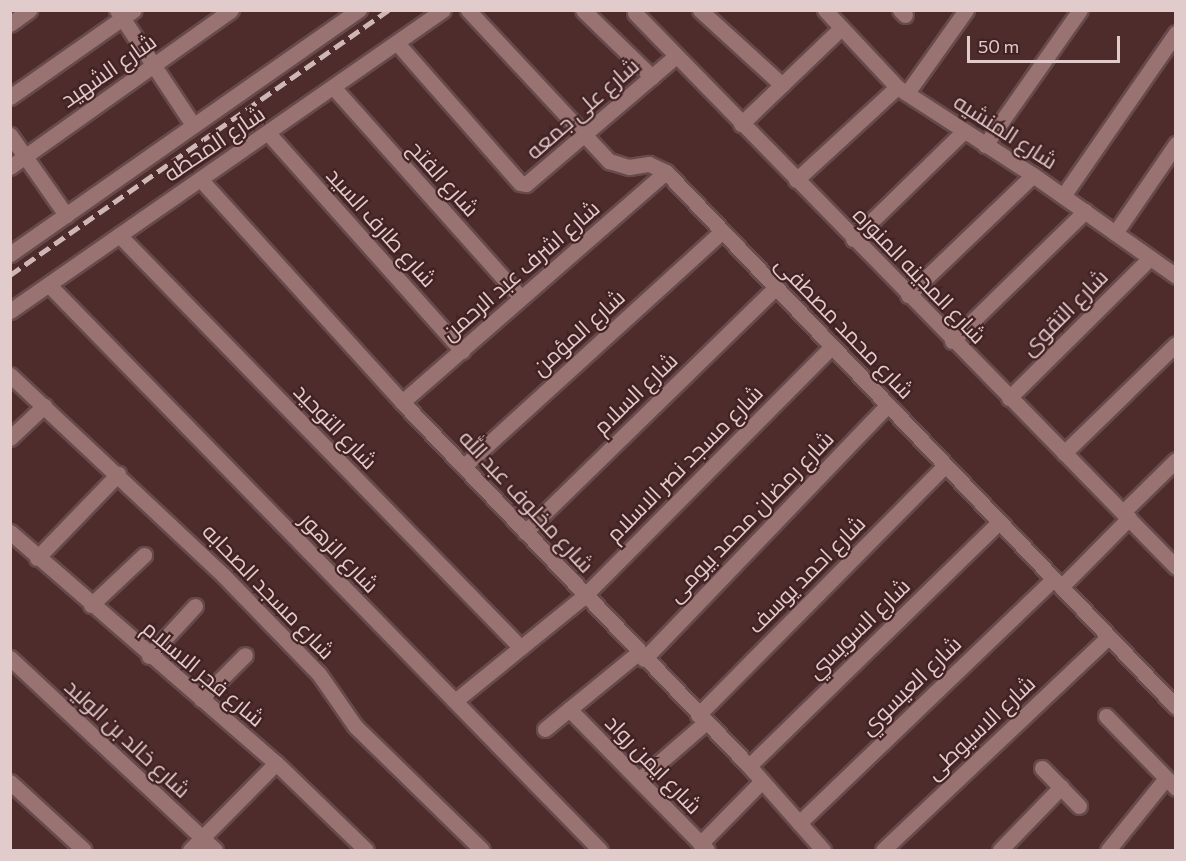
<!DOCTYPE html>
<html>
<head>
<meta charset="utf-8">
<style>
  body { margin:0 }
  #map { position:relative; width:1186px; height:861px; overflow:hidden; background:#4e2c2c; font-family:Commissioner,Cairo,sans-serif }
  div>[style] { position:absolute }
  .roads { filter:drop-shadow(2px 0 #674a4c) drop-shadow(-2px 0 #674a4c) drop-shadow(0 2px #674a4c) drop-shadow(0 -2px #674a4c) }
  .minor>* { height:15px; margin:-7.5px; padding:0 7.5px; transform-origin:7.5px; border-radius:7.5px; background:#997272 }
  .rail>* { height:4.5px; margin-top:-2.25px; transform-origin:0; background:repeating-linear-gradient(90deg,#cfb7b7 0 12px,transparent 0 18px) }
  span { translate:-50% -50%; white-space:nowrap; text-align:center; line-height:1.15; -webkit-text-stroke:4.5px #422223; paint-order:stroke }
  .street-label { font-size:22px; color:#e2cbcb }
  .frame { position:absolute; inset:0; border:12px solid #e2cbcb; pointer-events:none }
  .scale { position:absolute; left:967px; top:36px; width:153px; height:27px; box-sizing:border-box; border:3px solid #e2cbcb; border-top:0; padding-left:8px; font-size:18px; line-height:21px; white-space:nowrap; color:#e2cbcb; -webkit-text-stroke:4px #422223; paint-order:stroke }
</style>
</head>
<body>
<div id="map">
  <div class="roads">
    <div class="minor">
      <div style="left:117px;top:10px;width:138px;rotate:56.5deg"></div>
      <div style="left:468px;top:10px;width:207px;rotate:47deg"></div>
      <div style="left:609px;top:161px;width:21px;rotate:17deg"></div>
      <div style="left:629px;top:167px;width:20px;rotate:-9deg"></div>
      <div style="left:649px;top:164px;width:19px;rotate:25deg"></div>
      <div style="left:666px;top:172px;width:739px;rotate:46.37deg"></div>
      <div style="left:583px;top:10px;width:96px;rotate:44.2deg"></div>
      <div style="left:700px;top:10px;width:111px;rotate:42.4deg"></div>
      <div style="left:825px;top:10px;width:105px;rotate:46.9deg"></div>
      <div style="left:897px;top:87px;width:162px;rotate:32.9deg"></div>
      <div style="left:1033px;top:175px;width:175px;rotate:35.2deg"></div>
      <div style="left:900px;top:10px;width:7px;rotate:45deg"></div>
      <div style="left:635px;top:13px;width:774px;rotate:45.68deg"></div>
      <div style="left:10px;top:24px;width:24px;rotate:-36deg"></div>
      <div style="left:397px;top:43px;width:186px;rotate:48.7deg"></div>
      <div style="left:520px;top:183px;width:6px;rotate:9deg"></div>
      <div style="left:526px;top:184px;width:197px;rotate:-40.5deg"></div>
      <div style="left:334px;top:88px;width:281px;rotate:48.3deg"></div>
      <div style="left:907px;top:93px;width:102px;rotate:-54.6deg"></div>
      <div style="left:10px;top:97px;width:151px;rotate:-35.1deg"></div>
      <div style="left:741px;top:124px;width:137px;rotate:-43.8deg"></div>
      <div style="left:268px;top:133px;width:292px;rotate:48.3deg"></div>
      <div style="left:10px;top:135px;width:98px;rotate:55deg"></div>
      <div style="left:985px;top:145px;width:165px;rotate:-54.9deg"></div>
      <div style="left:10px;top:167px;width:271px;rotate:-35.4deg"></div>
      <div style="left:201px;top:180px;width:299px;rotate:47.8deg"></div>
      <div style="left:402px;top:402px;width:503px;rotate:46.37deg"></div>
      <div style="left:749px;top:766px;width:112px;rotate:48.6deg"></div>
      <div style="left:796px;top:180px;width:137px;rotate:-42.6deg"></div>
      <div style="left:1063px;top:196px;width:198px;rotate:-55.3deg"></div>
      <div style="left:1115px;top:233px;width:108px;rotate:-55.6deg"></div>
      <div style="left:119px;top:235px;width:576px;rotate:45.77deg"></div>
      <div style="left:853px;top:239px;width:155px;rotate:-44.2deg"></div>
      <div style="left:10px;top:254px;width:426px;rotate:-35deg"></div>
      <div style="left:49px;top:285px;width:789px;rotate:45.72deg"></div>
      <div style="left:908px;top:295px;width:173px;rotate:-43.8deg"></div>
      <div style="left:10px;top:311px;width:527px;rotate:-34.81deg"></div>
      <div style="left:952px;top:341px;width:186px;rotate:-44.3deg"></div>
      <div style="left:10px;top:375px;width:292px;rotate:43.2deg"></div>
      <div style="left:223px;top:575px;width:138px;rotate:45.9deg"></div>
      <div style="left:319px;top:674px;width:63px;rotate:55.3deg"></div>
      <div style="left:355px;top:726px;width:177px;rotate:44.3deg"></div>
      <div style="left:1009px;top:398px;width:199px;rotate:-44.8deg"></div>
      <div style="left:402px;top:402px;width:350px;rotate:-41.1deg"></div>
      <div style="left:10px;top:438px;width:47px;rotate:-43.3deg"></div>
      <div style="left:1064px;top:453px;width:156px;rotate:-44.2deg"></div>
      <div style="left:464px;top:466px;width:349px;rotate:-42.3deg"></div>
      <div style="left:1123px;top:512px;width:74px;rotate:-44.5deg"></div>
      <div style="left:10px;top:532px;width:352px;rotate:41deg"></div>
      <div style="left:276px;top:763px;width:125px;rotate:44deg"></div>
      <div style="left:525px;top:532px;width:351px;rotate:-44.3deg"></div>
      <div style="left:37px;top:558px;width:117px;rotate:-46deg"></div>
      <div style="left:1061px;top:587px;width:97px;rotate:-45.4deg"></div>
      <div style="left:91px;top:605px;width:73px;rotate:-43.3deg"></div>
      <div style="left:149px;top:656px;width:68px;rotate:-47.4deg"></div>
      <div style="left:10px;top:658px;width:281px;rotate:43.1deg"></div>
      <div style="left:644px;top:659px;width:352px;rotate:-46.2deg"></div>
      <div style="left:201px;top:699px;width:62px;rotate:-45deg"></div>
      <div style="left:455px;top:701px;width:166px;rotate:-39.1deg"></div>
      <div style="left:584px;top:596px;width:352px;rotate:-45.2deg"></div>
      <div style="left:569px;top:709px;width:197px;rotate:45.6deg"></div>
      <div style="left:698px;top:715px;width:351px;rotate:-45.3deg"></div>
      <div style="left:1106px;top:716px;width:100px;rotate:45.8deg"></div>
      <div style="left:545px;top:729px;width:122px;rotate:-39.3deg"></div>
      <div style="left:749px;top:766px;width:349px;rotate:-44.3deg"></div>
      <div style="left:1042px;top:768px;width:53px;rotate:45.8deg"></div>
      <div style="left:639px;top:780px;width:89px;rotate:-40.9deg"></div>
      <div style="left:10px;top:782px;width:100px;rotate:42.6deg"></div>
      <div style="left:799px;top:823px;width:352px;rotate:-43.8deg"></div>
      <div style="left:700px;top:844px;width:88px;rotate:-45.5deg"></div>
      <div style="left:190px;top:850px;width:122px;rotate:-45.3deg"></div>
      <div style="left:883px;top:850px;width:310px;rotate:-43.4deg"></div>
      <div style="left:1000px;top:850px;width:88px;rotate:-45.9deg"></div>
      <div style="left:1108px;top:850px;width:92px;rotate:-51.1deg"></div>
    </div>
  </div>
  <div class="rail">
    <div style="left:10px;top:275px;width:462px;rotate:-35deg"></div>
  </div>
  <div class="street-label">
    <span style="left:108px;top:70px;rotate:-35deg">شارع الشهيد</span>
    <span style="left:582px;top:108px;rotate:-41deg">شارع على جمعه</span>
    <span style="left:1006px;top:131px;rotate:33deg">شارع المنشيه</span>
    <span style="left:214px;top:143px;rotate:-34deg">شارع المحطه</span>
    <span style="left:444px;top:178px;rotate:48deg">شارع الفتح</span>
    <span style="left:382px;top:227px;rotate:48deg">شارع طارف السيد</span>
    <span style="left:520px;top:270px;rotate:-41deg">شارع اشرف عبد الرحمن</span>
    <span style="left:920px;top:275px;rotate:46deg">شارع المدينه المنوره</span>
    <span style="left:1064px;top:312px;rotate:-45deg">شارع التقوى</span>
    <span style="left:845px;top:327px;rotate:46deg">شارع محمد مصطفى</span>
    <span style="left:578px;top:332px;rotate:-42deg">شارع المؤمن</span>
    <span style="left:635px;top:393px;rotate:-44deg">شارع السلام</span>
    <span style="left:336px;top:426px;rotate:46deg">شارع التوحيد</span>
    <span style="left:684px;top:463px;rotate:-45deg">شارع مسجد نصر الاسلام</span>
    <span style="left:527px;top:501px;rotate:47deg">شارع مخلوف عبد الله</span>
    <span style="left:750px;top:516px;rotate:-46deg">شارع رمضان محمد بيومى</span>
    <span style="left:340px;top:552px;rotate:46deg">شارع الزهور</span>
    <span style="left:806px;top:574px;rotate:-45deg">شارع احمد يوسف</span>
    <span style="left:269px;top:591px;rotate:46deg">شارع مسجد الصحابه</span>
    <span style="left:858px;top:628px;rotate:-44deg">شارع السويسي</span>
    <span style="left:204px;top:673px;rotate:40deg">شارع فجر الاسلام</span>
    <span style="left:910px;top:685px;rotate:-44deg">شارع العيسوي</span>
    <span style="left:980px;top:727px;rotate:-43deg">شارع الاسيوطى</span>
    <span style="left:128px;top:738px;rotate:43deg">شارع خالد بن الوليد</span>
    <span style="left:654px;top:764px;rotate:46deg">شارع ايمن رواد</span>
  </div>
  <div class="frame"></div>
  <div class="scale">50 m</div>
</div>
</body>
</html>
